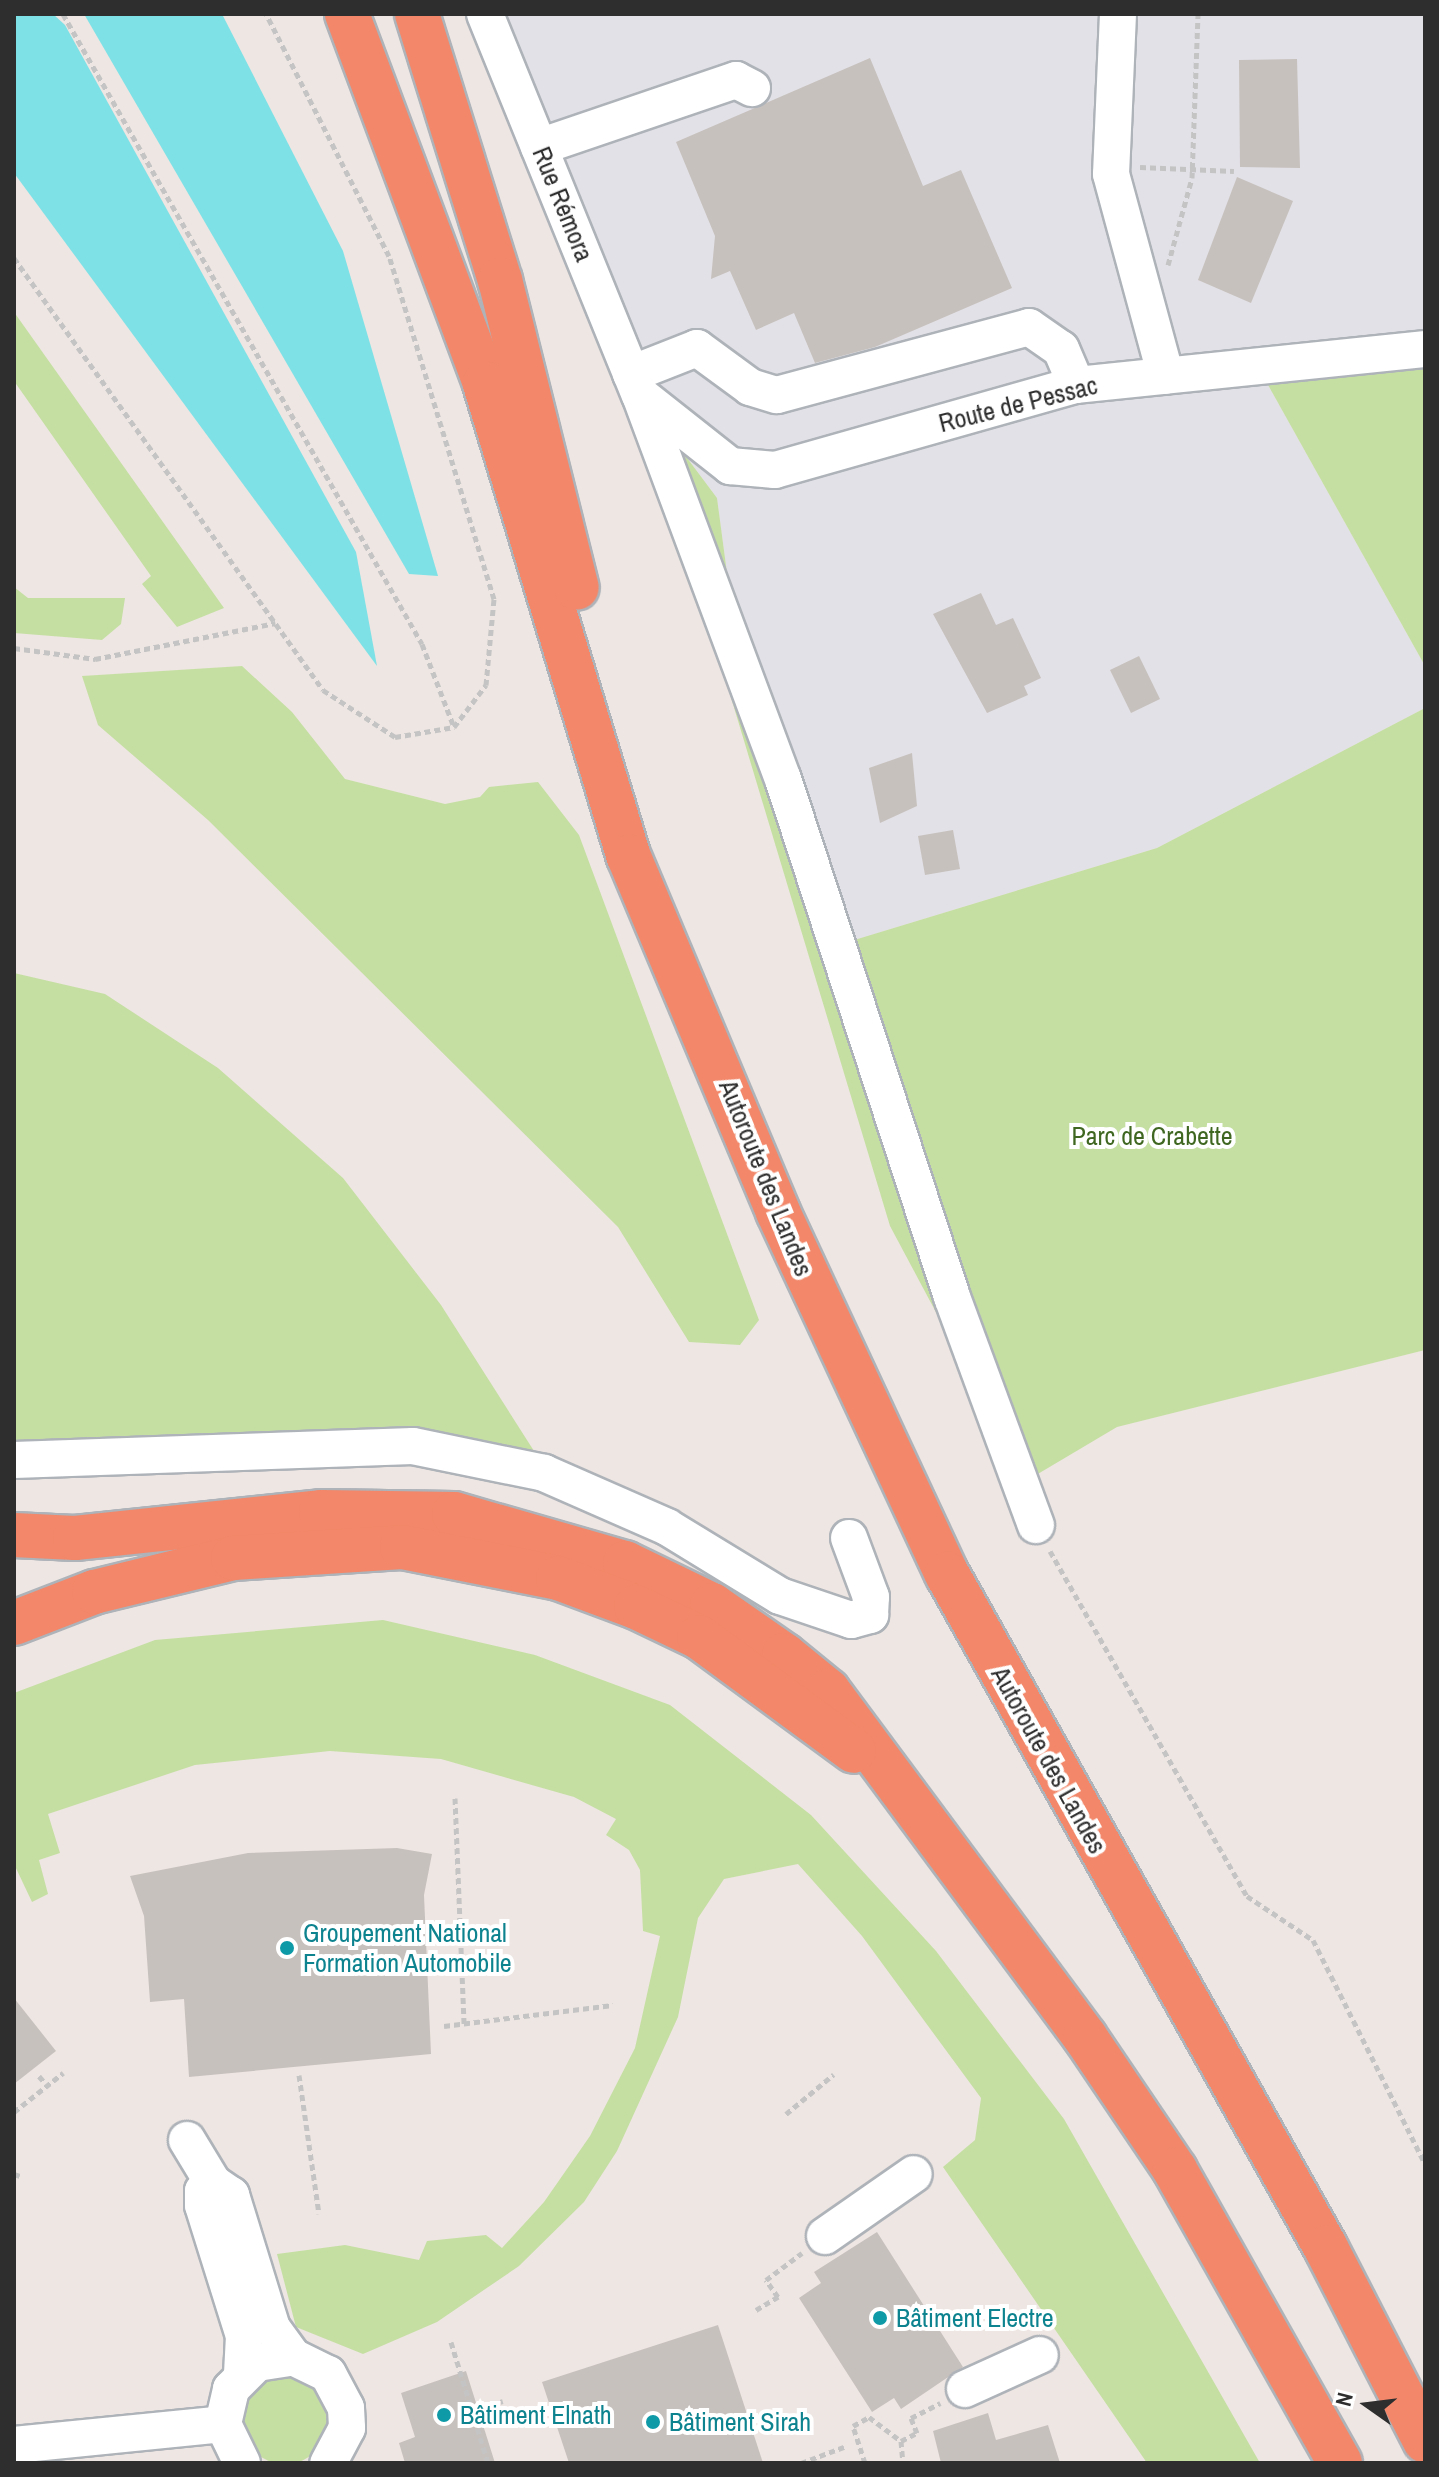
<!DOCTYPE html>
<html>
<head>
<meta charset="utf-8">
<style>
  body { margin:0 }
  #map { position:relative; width:1439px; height:2477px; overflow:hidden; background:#eee6e2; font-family:"Archivo Narrow",sans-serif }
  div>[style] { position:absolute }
  .industrial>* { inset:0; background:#e2e1e7 }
  .green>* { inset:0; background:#c5dfa3 }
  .round { border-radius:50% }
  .water>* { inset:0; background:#7ee1e6 }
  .building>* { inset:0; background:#c7c1bd }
  .path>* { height:5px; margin-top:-2.5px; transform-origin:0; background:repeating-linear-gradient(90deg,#c4c4c4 0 6px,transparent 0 10px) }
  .roads { filter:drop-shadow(2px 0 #aeb3b9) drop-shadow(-2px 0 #aeb3b9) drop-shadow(0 2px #aeb3b9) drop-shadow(0 -2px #aeb3b9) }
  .minor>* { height:36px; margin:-18px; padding:0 18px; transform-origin:18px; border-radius:18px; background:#fff }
  .highway>* { height:44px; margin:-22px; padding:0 22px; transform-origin:22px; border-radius:22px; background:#f28769 }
  .dots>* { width:22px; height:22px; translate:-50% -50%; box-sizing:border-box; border:4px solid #fff; border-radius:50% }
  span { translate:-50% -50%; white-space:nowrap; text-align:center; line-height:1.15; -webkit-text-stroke:8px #fff; paint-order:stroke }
  .street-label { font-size:26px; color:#2e2e2e }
  .park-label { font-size:26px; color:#3f6721 }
  .culture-label { font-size:26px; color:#0d838f }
  .left { translate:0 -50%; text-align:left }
  .frame { position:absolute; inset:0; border:16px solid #2e2e2e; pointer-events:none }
  .north { position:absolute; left:1327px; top:2365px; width:80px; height:80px; -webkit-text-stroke:6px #fff; paint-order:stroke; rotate:284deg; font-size:22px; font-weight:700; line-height:32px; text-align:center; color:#2e2e2e }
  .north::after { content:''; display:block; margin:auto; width:28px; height:36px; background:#2e2e2e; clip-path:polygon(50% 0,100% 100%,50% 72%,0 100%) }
</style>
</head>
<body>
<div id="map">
  <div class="industrial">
    <div style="clip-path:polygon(485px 14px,1425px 14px,1425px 349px,1258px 367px,1425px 666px,1425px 708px,1157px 848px,851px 941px,727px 573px,717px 498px,640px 395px)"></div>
  </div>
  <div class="green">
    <div style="clip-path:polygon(14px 312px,224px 608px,177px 627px,142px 584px,151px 576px,14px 381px)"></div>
    <div style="clip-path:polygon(1425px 349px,1425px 666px,1258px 367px)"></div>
    <div style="clip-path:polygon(640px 395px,717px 498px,727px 573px,851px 941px,1157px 848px,1425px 708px,1425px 1350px,1117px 1427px,1026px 1481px,890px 1226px)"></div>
    <div style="clip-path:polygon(14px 587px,28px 598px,125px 598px,121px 624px,102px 640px,14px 633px)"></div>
    <div style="clip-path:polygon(242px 666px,292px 712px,345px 779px,445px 804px,480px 797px,489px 787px,538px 782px,579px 835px,759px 1320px,740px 1345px,689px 1342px,618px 1227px,208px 820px,98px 725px,82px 676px)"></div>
    <div style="clip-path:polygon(14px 973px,105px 994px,218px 1068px,343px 1178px,441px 1305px,534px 1451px,437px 1435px,14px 1448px)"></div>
    <div style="clip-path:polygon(383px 1620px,535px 1655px,670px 1705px,811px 1815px,936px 1951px,1064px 2119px,1260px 2463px,1147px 2463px,943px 2167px,975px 2140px,981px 2098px,862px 1936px,798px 1864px,724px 1879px,698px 1918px,678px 2017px,617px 2151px,584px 2202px,519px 2266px,437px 2322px,363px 2354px,296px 2327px,277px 2254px,345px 2245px,419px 2260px,427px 2241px,486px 2235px,502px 2248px,544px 2202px,590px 2136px,635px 2048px,660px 1936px,643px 1931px,640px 1870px,629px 1850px,606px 1835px,616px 1819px,574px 1797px,441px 1759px,330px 1751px,195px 1765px,48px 1814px,60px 1853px,39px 1860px,48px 1894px,32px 1902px,14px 1864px,14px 1693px,155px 1640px)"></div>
    <div class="round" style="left:241px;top:2376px;width:88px;height:88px"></div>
  </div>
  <div class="water">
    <div style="clip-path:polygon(14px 14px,53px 14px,65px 25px,356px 552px,377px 666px,14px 173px)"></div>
    <div style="clip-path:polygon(84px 14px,222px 14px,343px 251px,438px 576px,409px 574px)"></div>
  </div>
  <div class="building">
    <div style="clip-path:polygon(870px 58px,923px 186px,961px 170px,1012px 288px,875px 347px,815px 363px,794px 313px,756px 330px,730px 271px,711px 279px,715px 236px,676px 142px)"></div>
    <div style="clip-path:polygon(1297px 59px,1300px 168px,1240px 167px,1239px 60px)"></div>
    <div style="clip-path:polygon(1237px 177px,1293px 201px,1251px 303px,1198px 280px)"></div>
    <div style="clip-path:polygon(981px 593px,996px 625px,1013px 618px,1041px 678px,1024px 686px,1028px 695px,987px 713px,933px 614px)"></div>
    <div style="clip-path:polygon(1139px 656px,1160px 699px,1131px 713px,1110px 670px)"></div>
    <div style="clip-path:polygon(912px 753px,917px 806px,880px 823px,869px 768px)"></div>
    <div style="clip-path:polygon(953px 830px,960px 869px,925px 875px,918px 836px)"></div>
    <div style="clip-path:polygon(397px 1848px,432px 1854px,424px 1895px,431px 2054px,189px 2077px,184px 1999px,150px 2002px,144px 1916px,130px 1876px,248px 1853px)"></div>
    <div style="clip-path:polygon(14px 1998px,56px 2051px,14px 2084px)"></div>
    <div style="clip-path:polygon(877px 2232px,963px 2367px,901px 2409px,894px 2398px,872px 2412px,799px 2298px,821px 2283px,814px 2272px)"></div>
    <div style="clip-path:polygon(718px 2325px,763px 2463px,569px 2463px,542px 2382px)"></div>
    <div style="clip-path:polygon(466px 2371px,495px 2463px,405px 2463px,399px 2443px,415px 2437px,401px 2393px)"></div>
    <div style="clip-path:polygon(988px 2413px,996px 2440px,1048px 2425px,1060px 2463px,941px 2463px,933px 2431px)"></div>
  </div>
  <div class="path">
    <div style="left:63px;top:14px;width:725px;rotate:60.32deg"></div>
    <div style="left:422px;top:644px;width:89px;rotate:68.9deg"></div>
    <div style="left:1140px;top:167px;width:94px;rotate:2.4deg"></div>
    <div style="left:14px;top:258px;width:531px;rotate:54.42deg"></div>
    <div style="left:323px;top:690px;width:86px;rotate:33.1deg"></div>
    <div style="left:395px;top:737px;width:60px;rotate:-9.6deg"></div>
    <div style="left:454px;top:727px;width:53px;rotate:-52.7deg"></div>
    <div style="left:486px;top:685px;width:86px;rotate:-84.7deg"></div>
    <div style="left:494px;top:599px;width:359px;rotate:-107deg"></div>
    <div style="left:389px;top:256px;width:271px;rotate:-116.9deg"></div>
    <div style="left:1168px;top:265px;width:90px;rotate:-74.6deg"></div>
    <div style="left:1192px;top:178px;width:164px;rotate:-87.9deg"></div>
    <div style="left:14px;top:648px;width:82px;rotate:7.7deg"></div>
    <div style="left:95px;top:659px;width:184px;rotate:-11.3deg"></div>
    <div style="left:1050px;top:1551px;width:397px;rotate:60.3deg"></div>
    <div style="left:1247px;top:1896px;width:79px;rotate:33.7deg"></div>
    <div style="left:1313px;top:1940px;width:250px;rotate:63.4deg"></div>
    <div style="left:455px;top:1798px;width:226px;rotate:87.7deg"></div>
    <div style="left:444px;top:2026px;width:170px;rotate:-7.1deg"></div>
    <div style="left:299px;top:2075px;width:140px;rotate:81.8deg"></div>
    <div style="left:39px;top:2076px;width:9px;rotate:49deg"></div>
    <div style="left:14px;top:2112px;width:63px;rotate:-38.5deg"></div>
    <div style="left:786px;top:2114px;width:62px;rotate:-39.8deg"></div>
    <div style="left:14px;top:2174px;width:6px;rotate:18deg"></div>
    <div style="left:756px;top:2310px;width:26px;rotate:-31deg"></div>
    <div style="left:778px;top:2297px;width:21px;rotate:-125deg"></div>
    <div style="left:766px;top:2280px;width:45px;rotate:-36.9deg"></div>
    <div style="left:451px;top:2342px;width:127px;rotate:73deg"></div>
    <div style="left:472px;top:2410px;width:32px;rotate:-16deg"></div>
    <div style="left:901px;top:2441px;width:18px;rotate:-27deg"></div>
    <div style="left:917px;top:2433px;width:16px;rotate:-112deg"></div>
    <div style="left:911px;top:2418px;width:33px;rotate:-27deg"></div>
    <div style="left:801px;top:2463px;width:46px;rotate:-20.4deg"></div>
    <div style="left:865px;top:2463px;width:39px;rotate:-108deg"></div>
    <div style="left:853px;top:2426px;width:18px;rotate:-29deg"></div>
    <div style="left:869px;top:2417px;width:40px;rotate:37deg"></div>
    <div style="left:901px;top:2441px;width:22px;rotate:85deg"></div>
  </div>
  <div class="roads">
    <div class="minor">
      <div style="left:485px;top:14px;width:411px;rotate:67.9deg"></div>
      <div style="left:640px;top:395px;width:410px;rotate:69.6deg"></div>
      <div style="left:783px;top:779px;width:545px;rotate:71.93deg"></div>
      <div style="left:952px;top:1297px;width:243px;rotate:69.8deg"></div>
      <div style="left:1118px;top:14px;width:160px;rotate:92.5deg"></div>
      <div style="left:1111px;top:174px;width:209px;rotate:74.8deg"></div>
      <div style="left:539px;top:147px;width:208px;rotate:-18.8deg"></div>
      <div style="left:736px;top:80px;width:18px;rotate:27deg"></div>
      <div style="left:631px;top:374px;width:71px;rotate:-21.5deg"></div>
      <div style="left:697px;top:348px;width:66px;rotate:36.3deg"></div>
      <div style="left:750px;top:387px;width:28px;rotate:17deg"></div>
      <div style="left:777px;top:395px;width:261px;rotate:-15.1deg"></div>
      <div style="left:1029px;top:327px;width:39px;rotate:35deg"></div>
      <div style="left:1061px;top:349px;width:39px;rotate:67deg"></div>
      <div style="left:644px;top:398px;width:110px;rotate:38.3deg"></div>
      <div style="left:730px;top:466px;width:45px;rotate:5.1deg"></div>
      <div style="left:775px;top:470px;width:313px;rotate:-15.8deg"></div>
      <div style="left:1076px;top:385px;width:351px;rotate:-5.9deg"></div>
      <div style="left:14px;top:1460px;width:399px;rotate:-2deg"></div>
      <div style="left:413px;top:1446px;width:134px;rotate:11.6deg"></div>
      <div style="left:544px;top:1473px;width:134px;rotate:23.7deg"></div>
      <div style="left:667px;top:1527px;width:132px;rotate:31.4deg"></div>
      <div style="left:780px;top:1596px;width:75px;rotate:18.7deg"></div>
      <div style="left:851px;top:1620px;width:20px;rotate:-15deg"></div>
      <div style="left:870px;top:1615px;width:18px;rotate:-87deg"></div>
      <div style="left:871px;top:1597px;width:63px;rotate:-110.4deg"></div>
      <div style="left:187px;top:2140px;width:50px;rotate:58.8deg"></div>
      <div style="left:825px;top:2236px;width:108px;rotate:-34.9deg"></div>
      <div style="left:242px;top:2374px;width:38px;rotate:-87deg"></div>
      <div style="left:244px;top:2336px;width:137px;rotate:-107.4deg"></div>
      <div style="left:203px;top:2205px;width:14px;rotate:-90deg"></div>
      <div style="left:203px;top:2191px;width:13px;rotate:-39deg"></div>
      <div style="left:213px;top:2183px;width:22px;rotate:34deg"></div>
      <div style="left:231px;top:2195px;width:139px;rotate:72.9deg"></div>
      <div style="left:272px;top:2328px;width:36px;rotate:54deg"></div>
      <div style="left:965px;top:2389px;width:82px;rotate:-24.4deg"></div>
      <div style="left:14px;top:2445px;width:210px;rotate:-5.7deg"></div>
      <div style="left:242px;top:2463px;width:43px;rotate:-116deg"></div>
      <div style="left:223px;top:2424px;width:36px;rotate:-77deg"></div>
      <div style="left:231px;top:2389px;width:37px;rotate:-45deg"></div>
      <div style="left:257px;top:2363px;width:36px;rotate:-9deg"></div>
      <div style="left:293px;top:2357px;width:39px;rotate:26deg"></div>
      <div style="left:328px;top:2374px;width:38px;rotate:62deg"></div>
      <div style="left:346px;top:2408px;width:20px;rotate:87deg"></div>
      <div style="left:347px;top:2428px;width:40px;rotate:118deg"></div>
    </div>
    <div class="highway">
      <div style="left:347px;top:14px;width:395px;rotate:69.5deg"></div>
      <div style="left:485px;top:384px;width:494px;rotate:73.1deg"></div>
      <div style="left:629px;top:857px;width:385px;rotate:67.2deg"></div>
      <div style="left:778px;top:1212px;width:400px;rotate:65deg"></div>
      <div style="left:947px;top:1574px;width:773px;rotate:60.65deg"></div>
      <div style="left:1326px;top:2248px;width:217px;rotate:62.8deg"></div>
      <div style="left:417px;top:14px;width:279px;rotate:72.7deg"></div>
      <div style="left:500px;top:280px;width:317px;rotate:76deg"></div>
      <div style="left:14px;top:1535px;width:61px;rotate:2.8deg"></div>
      <div style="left:75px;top:1538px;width:247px;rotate:-6deg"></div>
      <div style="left:321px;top:1512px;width:133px;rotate:0.9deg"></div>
      <div style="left:454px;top:1514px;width:178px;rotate:16deg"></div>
      <div style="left:625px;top:1563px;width:97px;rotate:25.8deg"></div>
      <div style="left:712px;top:1605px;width:88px;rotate:34.8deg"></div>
      <div style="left:784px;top:1655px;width:57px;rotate:39.3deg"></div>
      <div style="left:828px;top:1691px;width:431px;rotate:53.4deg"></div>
      <div style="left:1085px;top:2037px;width:161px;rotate:55.9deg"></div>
      <div style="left:1175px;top:2170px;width:336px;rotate:60.6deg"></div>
      <div style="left:14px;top:1623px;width:86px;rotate:-21.2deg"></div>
      <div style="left:94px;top:1592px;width:143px;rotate:-13.7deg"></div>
      <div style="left:233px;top:1558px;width:169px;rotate:-3.7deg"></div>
      <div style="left:402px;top:1547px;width:159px;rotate:11.2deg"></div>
      <div style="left:558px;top:1578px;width:83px;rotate:20.4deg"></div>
      <div style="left:636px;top:1607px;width:70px;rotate:25.5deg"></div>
      <div style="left:699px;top:1637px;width:192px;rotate:36.3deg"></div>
    </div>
  </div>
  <div class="dots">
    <div style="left:287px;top:1948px;background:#0f9aa8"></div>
    <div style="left:880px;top:2318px;background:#0f9aa8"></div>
    <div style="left:444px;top:2415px;background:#0f9aa8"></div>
    <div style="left:653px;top:2422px;background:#0f9aa8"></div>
  </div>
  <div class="street-label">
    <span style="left:563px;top:204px;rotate:68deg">Rue Rémora</span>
    <span style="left:1018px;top:404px;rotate:-14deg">Route de Pessac</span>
    <span style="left:766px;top:1178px;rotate:68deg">Autoroute des Landes</span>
    <span style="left:1049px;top:1760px;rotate:61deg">Autoroute des Landes</span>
  </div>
  <div class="park-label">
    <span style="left:1152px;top:1136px">Parc de Crabette</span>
  </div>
  <div class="culture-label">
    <span class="left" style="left:303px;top:1948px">Groupement National<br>Formation Automobile</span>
    <span class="left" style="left:896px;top:2318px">Bâtiment Electre</span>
    <span class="left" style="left:460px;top:2415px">Bâtiment Elnath</span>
    <span class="left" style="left:669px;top:2422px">Bâtiment Sirah</span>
  </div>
  <div class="frame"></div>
  <div class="north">N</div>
</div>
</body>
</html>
